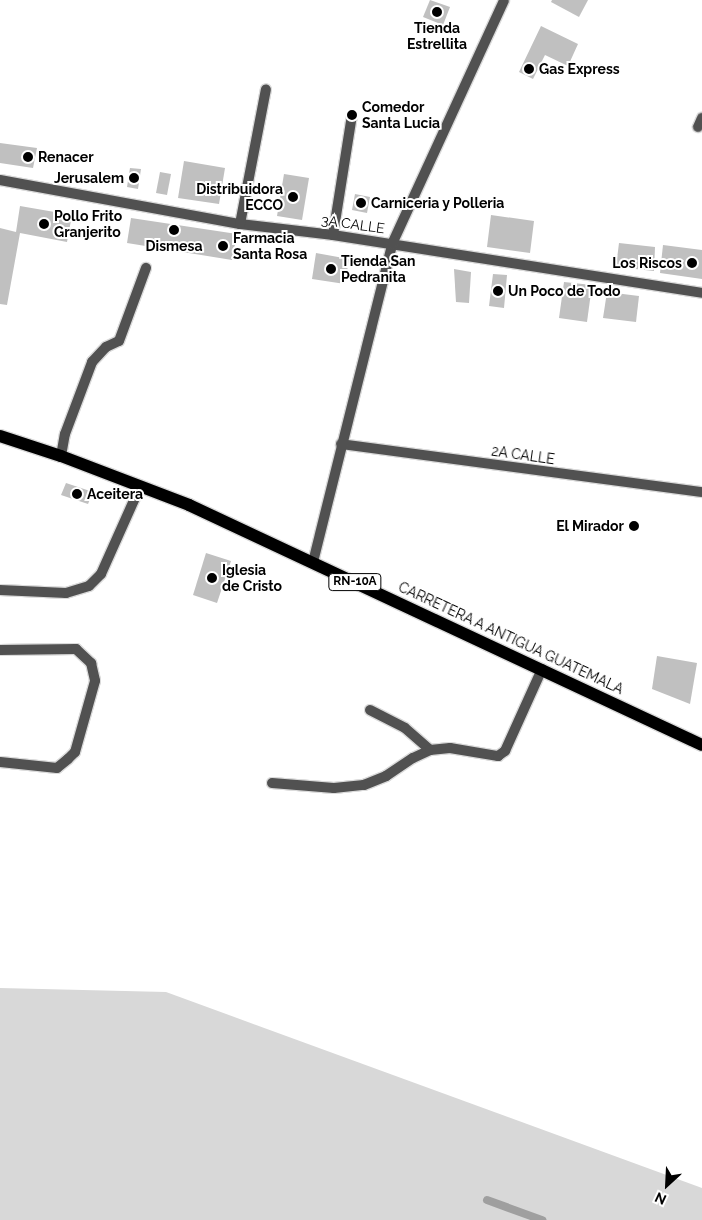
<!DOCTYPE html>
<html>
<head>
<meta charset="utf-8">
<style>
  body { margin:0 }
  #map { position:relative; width:702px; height:1220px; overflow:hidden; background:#fff; font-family:Raleway,sans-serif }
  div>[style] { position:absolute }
  .green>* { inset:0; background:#d8d8d8 }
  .stream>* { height:8px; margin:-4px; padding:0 4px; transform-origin:4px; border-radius:4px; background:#9f9f9f }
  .building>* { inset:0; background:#c0c0c0 }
  .roads { filter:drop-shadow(1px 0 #dbdbdb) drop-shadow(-1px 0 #dbdbdb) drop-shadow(0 1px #dbdbdb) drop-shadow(0 -1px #dbdbdb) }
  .lane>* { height:10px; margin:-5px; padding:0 5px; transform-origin:5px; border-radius:5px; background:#515151 }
  .street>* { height:10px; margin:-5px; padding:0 5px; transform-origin:5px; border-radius:5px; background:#515151 }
  .primary>* { height:12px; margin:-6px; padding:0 6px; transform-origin:6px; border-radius:6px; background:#000 }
  .dots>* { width:14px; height:14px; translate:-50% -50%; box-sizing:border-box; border:2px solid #fff; border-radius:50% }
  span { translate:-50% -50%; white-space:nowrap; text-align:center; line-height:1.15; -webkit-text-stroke:4px #fff; paint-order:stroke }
  .shield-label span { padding:1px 4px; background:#fff; border:1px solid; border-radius:4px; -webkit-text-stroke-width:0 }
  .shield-label { font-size:12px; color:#000; font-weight:700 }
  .poi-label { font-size:14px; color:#000; font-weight:700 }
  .left { translate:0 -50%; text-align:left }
  .right { translate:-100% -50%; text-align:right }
  .street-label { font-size:14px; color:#000 }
  .north { position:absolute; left:642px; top:1160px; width:50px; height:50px; -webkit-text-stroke:4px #fff; paint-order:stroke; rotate:205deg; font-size:14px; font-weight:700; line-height:20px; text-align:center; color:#000 }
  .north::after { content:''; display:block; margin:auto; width:18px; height:22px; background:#000; clip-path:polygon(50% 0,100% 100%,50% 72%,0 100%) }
</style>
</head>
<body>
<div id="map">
  <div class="green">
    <div style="clip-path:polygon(0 988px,166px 992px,702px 1188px,702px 1220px,0 1220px)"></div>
  </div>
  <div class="stream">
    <div style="left:487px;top:1200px;width:59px;rotate:20deg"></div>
  </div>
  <div class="building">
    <div style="clip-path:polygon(430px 0,450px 7px,443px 25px,423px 17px)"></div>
    <div style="clip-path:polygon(552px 0,588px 0,579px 17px,551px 2px)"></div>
    <div style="clip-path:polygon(541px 26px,578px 44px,568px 66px,545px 55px,533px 79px,519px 72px)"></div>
    <div style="clip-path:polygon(0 143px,37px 148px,33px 168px,0 163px)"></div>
    <div style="clip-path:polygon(184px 161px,225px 168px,219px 204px,178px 198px)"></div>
    <div style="clip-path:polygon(130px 168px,141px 169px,138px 189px,127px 187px)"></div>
    <div style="clip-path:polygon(160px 172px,171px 174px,167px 195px,156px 193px)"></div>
    <div style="clip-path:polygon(284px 174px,309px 178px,302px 220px,277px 216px)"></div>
    <div style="clip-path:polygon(355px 194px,370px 197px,367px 213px,352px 210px)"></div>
    <div style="clip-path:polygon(20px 206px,72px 215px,67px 242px,20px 233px,7px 305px,0 304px,0 228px,16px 232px)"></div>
    <div style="clip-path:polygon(491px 215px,534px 221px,530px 253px,487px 247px)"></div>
    <div style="clip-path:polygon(131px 218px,237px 234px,232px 260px,127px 243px)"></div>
    <div style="clip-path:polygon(619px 243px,655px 247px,654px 271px,616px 267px)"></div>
    <div style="clip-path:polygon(663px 245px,702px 250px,702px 279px,660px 273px)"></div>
    <div style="clip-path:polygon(316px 253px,349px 259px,345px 284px,312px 279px)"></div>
    <div style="clip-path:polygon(454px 269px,471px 272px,469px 303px,456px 302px)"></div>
    <div style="clip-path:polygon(493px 274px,507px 275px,504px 308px,489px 306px)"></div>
    <div style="clip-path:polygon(564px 282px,592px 285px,587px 322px,559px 318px)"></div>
    <div style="clip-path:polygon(607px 292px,639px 296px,636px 322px,603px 318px)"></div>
    <div style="clip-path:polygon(66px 483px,93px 492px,88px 504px,61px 495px)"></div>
    <div style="clip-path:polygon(206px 553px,231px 561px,217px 603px,193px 595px)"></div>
    <div style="clip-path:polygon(657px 656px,697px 663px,690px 704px,652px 689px)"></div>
  </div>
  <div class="roads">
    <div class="lane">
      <div style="left:61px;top:456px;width:22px;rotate:-80deg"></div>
      <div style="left:65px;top:434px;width:77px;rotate:-69.4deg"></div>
      <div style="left:92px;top:362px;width:21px;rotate:-47deg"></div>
      <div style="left:106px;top:347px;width:14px;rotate:-25deg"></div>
      <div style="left:119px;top:341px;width:78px;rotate:-69.7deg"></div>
      <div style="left:0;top:590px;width:66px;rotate:2.6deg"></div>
      <div style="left:66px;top:593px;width:24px;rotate:-17deg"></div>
      <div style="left:89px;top:586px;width:17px;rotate:-45deg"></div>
      <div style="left:101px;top:574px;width:95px;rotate:-65.9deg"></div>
    </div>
    <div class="street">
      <div style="left:698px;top:127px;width:10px;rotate:-66deg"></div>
      <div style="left:0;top:180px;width:244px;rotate:10.4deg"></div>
      <div style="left:240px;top:224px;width:94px;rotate:6.7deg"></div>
      <div style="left:333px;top:235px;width:374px;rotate:8.9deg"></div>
      <div style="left:240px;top:224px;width:137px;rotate:-79.1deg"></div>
      <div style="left:333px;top:235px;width:121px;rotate:-81deg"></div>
      <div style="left:341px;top:444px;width:364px;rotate:7.6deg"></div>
      <div style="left:313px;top:562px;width:328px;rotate:-76deg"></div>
      <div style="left:392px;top:244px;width:268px;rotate:-65.3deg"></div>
      <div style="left:0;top:650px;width:76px;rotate:-0.8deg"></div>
      <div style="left:76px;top:649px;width:21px;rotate:43deg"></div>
      <div style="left:91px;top:663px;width:18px;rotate:77deg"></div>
      <div style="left:95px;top:681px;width:74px;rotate:105.7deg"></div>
      <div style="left:75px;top:752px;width:10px;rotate:135deg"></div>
      <div style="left:68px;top:759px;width:14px;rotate:141deg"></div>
      <div style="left:57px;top:768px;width:57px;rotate:-174deg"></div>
      <div style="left:370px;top:710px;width:39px;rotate:27deg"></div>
      <div style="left:405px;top:728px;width:33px;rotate:41deg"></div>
      <div style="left:272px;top:783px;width:62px;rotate:4.6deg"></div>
      <div style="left:334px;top:788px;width:30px;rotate:-6deg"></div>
      <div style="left:364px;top:785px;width:24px;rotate:-22deg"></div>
      <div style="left:386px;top:776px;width:32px;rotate:-34deg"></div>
      <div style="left:413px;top:758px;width:19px;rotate:-25deg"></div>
      <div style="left:430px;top:750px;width:20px;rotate:-6deg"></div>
      <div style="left:450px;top:748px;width:49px;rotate:9.5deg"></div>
      <div style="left:498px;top:756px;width:9px;rotate:-36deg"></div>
      <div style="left:505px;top:751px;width:90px;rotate:-65.7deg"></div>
    </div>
    <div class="primary">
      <div style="left:0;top:436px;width:64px;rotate:18.2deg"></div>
      <div style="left:61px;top:456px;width:137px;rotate:20.9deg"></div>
      <div style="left:189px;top:505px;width:566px;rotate:25.07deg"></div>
    </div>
  </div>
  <div class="dots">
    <div style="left:437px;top:12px;background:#000"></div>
    <div style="left:529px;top:69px;background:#000"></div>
    <div style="left:352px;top:115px;background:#000"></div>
    <div style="left:28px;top:157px;background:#000"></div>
    <div style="left:134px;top:178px;background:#000"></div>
    <div style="left:293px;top:197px;background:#000"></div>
    <div style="left:361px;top:203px;background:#000"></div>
    <div style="left:44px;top:224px;background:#000"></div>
    <div style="left:174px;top:230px;background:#000"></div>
    <div style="left:223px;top:246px;background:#000"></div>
    <div style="left:692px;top:263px;background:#000"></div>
    <div style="left:331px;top:269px;background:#000"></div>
    <div style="left:498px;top:291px;background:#000"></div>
    <div style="left:77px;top:494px;background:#000"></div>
    <div style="left:634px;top:526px;background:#000"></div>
    <div style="left:212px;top:578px;background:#000"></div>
  </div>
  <div class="shield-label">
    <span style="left:355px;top:582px">RN-10A</span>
  </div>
  <div class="poi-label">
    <span style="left:437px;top:36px">Tienda<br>Estrellita</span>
    <span class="left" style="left:539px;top:69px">Gas Express</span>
    <span class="left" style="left:362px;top:115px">Comedor<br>Santa Lucia</span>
    <span class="left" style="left:38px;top:157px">Renacer</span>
    <span class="right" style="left:124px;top:178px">Jerusalem</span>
    <span class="right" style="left:283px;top:197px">Distribuidora<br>ECCO</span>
    <span class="left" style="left:371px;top:203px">Carniceria y Polleria</span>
    <span class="left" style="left:54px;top:224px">Pollo Frito<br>Granjerito</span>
    <span class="left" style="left:233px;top:246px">Farmacia<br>Santa Rosa</span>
    <span style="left:174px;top:246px">Dismesa</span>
    <span class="left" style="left:341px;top:269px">Tienda San<br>Pedranita</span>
    <span class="right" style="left:682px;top:263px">Los Riscos</span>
    <span class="left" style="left:508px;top:291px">Un Poco de Todo</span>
    <span class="left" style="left:87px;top:494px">Aceitera</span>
    <span class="right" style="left:624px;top:526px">El Mirador</span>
    <span class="left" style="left:222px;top:578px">Iglesia<br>de Cristo</span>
  </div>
  <div class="street-label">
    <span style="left:353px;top:224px;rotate:8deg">3A CALLE</span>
    <span style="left:523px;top:455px;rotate:8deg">2A CALLE</span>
    <span style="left:511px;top:638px;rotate:25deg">CARRETERA A ANTIGUA GUATEMALA</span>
  </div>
  <div class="north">N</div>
</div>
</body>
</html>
